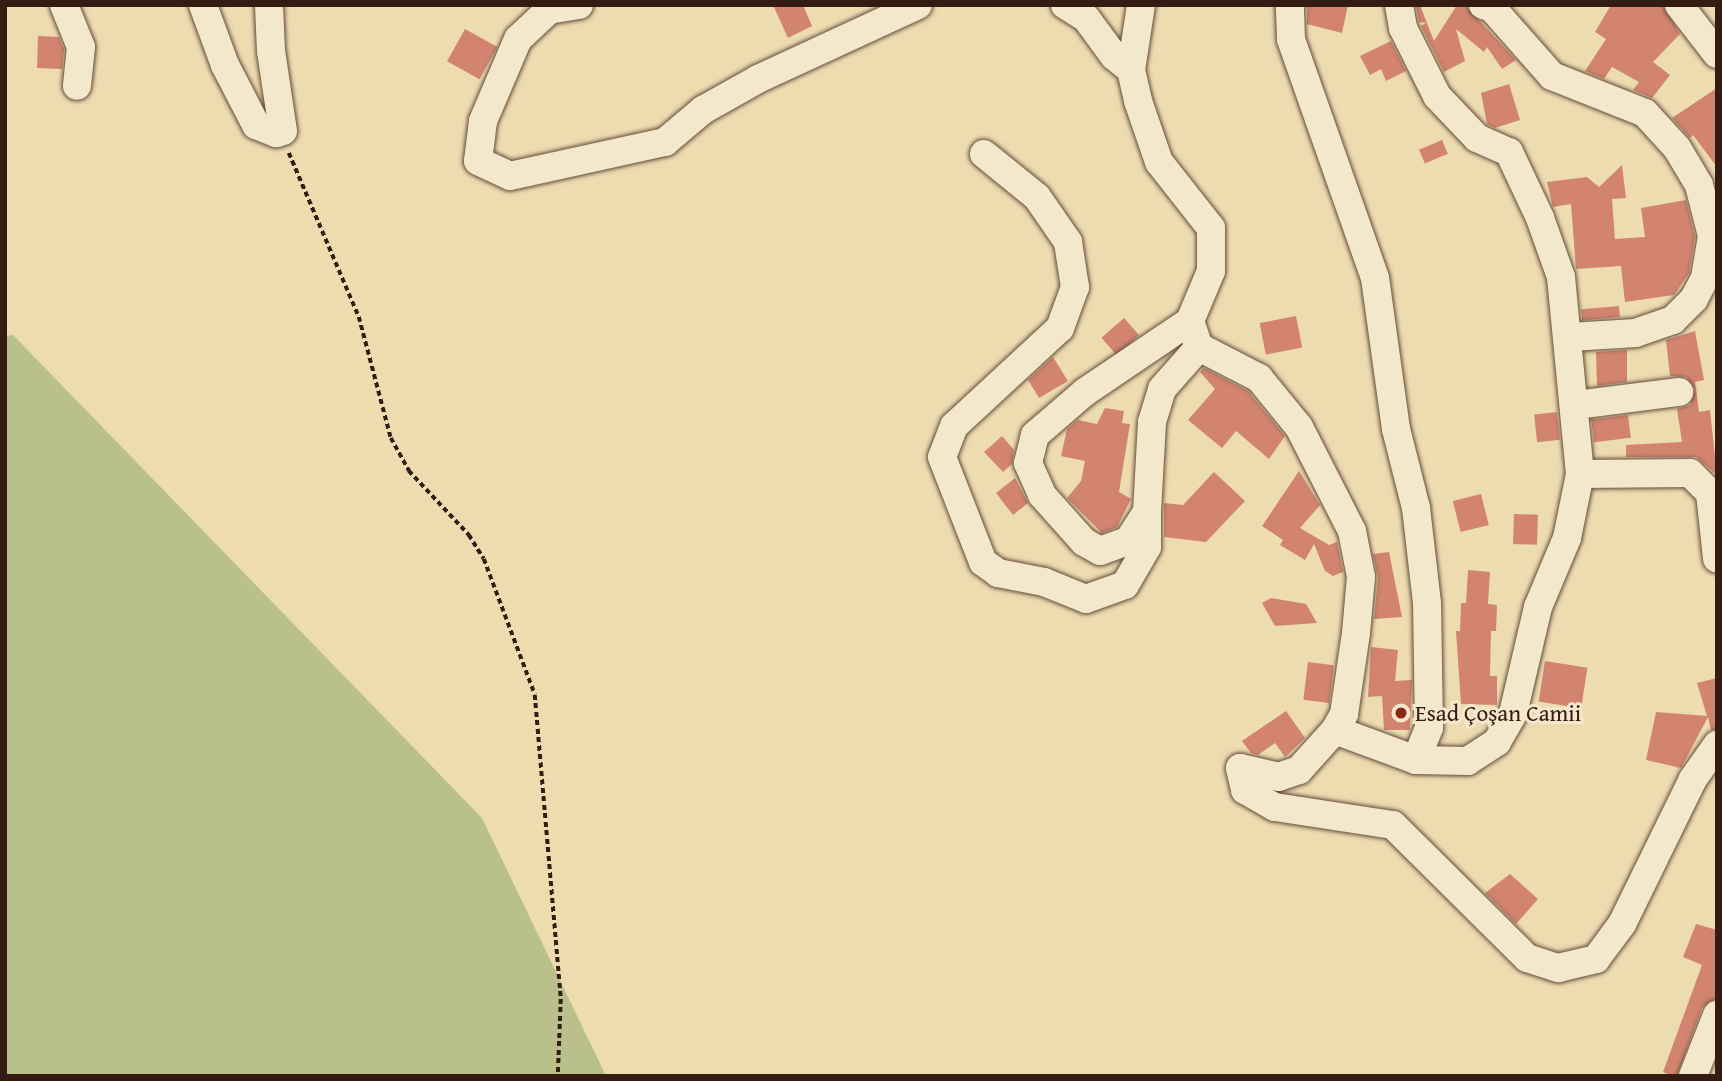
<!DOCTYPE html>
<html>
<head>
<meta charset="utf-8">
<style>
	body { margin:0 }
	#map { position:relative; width:1722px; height:1081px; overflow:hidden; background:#eedcb1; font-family:"Gentium Book Plus",serif }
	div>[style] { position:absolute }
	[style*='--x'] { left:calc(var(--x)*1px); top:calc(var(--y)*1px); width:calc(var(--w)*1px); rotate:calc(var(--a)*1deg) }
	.green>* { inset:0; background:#b9c08b }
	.building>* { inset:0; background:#d28470; transform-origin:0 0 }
	.path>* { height:3.5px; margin-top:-1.75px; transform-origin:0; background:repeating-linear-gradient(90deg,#341c12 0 5px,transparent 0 8.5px) }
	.roads { filter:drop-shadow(0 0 2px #624c3a) drop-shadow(0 0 2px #624c3a) }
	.minor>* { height:28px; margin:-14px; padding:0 14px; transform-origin:14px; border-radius:14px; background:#f4e8cc }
	.dots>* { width:19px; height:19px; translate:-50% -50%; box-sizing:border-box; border:4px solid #f4e8cc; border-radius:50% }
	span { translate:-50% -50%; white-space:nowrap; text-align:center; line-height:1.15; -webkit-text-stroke:6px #f4e8cc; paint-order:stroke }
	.poi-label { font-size:23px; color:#341c12 }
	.left { translate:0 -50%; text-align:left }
	.frame { position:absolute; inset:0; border:7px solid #341c12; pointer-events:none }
</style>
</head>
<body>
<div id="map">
	<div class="green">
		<div style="clip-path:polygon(13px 335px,482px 818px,606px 1076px,5px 1076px,5px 336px)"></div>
	</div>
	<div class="building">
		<div style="clip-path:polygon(773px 5px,803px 5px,812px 26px,788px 38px)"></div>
		<div style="clip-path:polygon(1307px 5px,1348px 5px,1342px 33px,1307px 24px)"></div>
		<div style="clip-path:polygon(1416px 5px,1420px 5px,1434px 41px,1457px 5px,1465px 5px,1516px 60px,1502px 69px,1487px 47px,1484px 52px,1456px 29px,1465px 61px,1444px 72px,1421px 26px,1426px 23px,1419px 22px)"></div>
		<div style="clip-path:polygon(1611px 5px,1663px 5px,1680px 34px,1653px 62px,1670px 75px,1652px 98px,1633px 90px,1639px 82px,1612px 67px,1604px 79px,1585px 71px,1606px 39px,1595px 32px)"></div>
		<div style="left:465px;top:29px;width:37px;height:37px;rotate:29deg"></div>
		<div style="clip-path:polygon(38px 36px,59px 37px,64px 49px,62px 69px,37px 68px)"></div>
		<div style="clip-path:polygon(1391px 41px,1406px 71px,1386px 81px,1381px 69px,1370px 75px,1360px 56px)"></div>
		<div style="clip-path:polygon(1509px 84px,1520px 120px,1495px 128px,1487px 124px,1481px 93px)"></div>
		<div style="clip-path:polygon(1717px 88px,1717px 167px,1693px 135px,1690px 138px,1672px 118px)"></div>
		<div style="left:1442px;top:140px;width:15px;height:25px;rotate:67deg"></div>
		<div style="clip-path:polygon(1622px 165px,1626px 198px,1612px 199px,1615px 239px,1645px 237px,1641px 208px,1686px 200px,1695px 237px,1689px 273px,1674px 295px,1625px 302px,1621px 266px,1576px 269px,1571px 204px,1553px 207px,1547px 182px,1587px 177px,1599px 187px)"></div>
		<div style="left:1619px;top:306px;width:11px;height:38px;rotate:85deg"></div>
		<div style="left:1296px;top:316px;width:32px;height:37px;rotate:79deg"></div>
		<div style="left:1124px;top:318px;width:23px;height:30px;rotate:49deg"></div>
		<div style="clip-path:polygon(1695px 331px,1704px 380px,1695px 382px,1699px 412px,1710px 410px,1717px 475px,1696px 457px,1626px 457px,1626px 445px,1682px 442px,1677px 409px,1690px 405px,1695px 389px,1686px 377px,1670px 376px,1666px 340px)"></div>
		<div style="clip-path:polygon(1627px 350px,1627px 382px,1597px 386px,1596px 352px)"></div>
		<div style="clip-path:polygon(1053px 357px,1068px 381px,1039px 398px,1028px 380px)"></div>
		<div style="clip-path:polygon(1204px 368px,1248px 391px,1285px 436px,1269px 459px,1236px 431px,1222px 448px,1188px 420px,1215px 389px,1200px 372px)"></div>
		<div style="clip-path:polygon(1105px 408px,1124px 411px,1122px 423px,1130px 424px,1119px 492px,1131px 499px,1117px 527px,1102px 533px,1067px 498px,1081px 481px,1085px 461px,1061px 456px,1067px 429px,1078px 420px,1097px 424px)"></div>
		<div style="left:1557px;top:412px;width:28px;height:23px;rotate:84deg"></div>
		<div style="left:1628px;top:415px;width:23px;height:37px;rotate:83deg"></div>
		<div style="clip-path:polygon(1002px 436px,1014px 450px,1012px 464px,1003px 472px,984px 452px)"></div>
		<div style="clip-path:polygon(1299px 471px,1320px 505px,1300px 528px,1329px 545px,1337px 542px,1343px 572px,1333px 576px,1325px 571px,1314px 544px,1305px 560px,1280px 545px,1283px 540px,1262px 526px)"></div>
		<div style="clip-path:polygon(1214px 472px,1245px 501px,1206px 542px,1164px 537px,1164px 503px,1183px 505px)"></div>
		<div style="clip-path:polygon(1015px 478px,1028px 503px,1013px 515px,996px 493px)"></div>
		<div style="left:1481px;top:494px;width:32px;height:29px;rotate:76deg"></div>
		<div style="left:1514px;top:514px;width:24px;height:30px;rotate:2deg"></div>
		<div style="clip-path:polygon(1389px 552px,1402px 617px,1374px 619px,1378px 578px,1373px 554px)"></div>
		<div style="clip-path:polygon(1468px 570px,1490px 572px,1488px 604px,1497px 605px,1496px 631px,1491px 631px,1490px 676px,1497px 676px,1497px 705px,1461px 704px,1456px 631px,1460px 631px,1461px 603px,1466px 603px)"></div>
		<div style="clip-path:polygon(1271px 598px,1306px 604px,1317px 623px,1275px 626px,1262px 603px)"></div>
		<div style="clip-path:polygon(1371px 647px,1398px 650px,1395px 681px,1412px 680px,1410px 730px,1384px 730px,1382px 696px,1368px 697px)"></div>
		<div style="left:1545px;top:661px;width:43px;height:41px;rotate:9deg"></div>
		<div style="left:1308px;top:662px;width:26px;height:38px;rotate:7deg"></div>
		<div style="clip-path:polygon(1717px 678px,1717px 729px,1711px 730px,1708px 717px,1681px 768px,1646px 760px,1656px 712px,1707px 716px,1697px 683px)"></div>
		<div style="clip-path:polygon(1286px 711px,1305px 738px,1285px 757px,1275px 743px,1258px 755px,1251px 753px,1242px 741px)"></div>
		<div style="clip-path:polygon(1510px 874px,1538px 899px,1516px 924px,1485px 893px)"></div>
		<div style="clip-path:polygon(1696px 924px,1717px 930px,1717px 999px,1702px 1008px,1677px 1076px,1672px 1076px,1663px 1072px,1702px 965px,1683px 957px)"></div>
	</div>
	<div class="path">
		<div style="--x:289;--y:153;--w:178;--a:66.9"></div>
		<div style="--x:359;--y:317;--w:125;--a:75.2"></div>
		<div style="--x:391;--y:438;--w:38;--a:61"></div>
		<div style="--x:409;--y:471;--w:88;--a:46.8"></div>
		<div style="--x:469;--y:535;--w:28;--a:58"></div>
		<div style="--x:484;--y:559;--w:145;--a:69.4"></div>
		<div style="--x:535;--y:695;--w:305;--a:85.1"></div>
		<div style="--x:561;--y:999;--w:77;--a:92.2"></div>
		<div style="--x:207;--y:1076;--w:17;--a:0"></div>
	</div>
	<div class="roads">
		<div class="minor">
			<div style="--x:64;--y:5;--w:45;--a:68"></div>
			<div style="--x:81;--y:47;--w:39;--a:96"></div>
			<div style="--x:203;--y:5;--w:64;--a:69.9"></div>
			<div style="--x:225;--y:65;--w:68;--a:62.7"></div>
			<div style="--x:256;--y:125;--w:22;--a:22"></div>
			<div style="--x:276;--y:133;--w:7;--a:-16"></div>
			<div style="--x:283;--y:131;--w:81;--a:-98.5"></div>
			<div style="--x:271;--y:51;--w:46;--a:-92.5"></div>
			<div style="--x:579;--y:5;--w:30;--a:171"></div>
			<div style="--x:549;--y:10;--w:42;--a:136.9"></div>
			<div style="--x:518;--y:39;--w:89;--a:113.1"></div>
			<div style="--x:483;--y:121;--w:40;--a:97.1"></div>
			<div style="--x:478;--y:161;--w:35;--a:25"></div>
			<div style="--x:510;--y:176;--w:159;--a:-12.4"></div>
			<div style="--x:665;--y:142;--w:50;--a:-40.1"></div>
			<div style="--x:703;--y:110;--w:63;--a:-29.4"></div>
			<div style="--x:758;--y:79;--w:176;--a:-24.8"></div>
			<div style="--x:1065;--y:5;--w:25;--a:32"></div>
			<div style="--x:1086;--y:18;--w:47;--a:53.6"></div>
			<div style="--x:1114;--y:56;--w:22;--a:39"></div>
			<div style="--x:1141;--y:5;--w:66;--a:98.7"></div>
			<div style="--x:1131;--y:70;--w:32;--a:77"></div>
			<div style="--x:1138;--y:101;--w:65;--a:71"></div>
			<div style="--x:1159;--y:162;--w:84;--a:51.8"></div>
			<div style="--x:1211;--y:228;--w:43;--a:90"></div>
			<div style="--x:1211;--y:271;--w:54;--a:112.8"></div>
			<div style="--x:1190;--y:321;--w:28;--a:71"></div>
			<div style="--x:1199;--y:347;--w:68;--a:27.3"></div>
			<div style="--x:1259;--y:378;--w:63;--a:50.8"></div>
			<div style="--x:1299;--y:427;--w:117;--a:63"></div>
			<div style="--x:1352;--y:531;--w:47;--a:78.9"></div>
			<div style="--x:1361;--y:577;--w:56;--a:95.1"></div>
			<div style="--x:1356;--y:633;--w:82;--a:98.4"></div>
			<div style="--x:1344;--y:714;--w:18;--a:119"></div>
			<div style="--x:1335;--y:730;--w:86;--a:20.3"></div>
			<div style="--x:1416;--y:760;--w:35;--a:-68"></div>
			<div style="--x:1429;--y:728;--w:125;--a:-90.9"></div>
			<div style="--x:1427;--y:603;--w:96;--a:-96.6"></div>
			<div style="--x:1416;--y:508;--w:81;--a:-104.2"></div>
			<div style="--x:1396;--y:429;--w:152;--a:-97.9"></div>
			<div style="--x:1375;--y:278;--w:253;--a:-109.4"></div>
			<div style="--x:1291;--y:39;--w:34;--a:-92"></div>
			<div style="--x:1399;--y:5;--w:23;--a:80"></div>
			<div style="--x:1403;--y:28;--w:76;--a:63.4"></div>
			<div style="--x:1437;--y:96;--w:58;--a:46.4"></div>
			<div style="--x:1477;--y:138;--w:35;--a:24"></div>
			<div style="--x:1509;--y:152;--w:73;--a:64.8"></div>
			<div style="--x:1540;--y:218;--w:63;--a:70.4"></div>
			<div style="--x:1561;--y:277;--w:198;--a:84.5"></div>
			<div style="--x:1580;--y:474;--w:65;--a:101.5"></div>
			<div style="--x:1567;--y:538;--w:75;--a:112.8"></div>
			<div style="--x:1538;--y:607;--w:110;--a:103.2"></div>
			<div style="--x:1513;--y:714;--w:32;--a:120"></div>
			<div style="--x:1497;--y:742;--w:35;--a:147"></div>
			<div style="--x:1468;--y:761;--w:52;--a:-178.9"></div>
			<div style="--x:1483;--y:5;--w:9;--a:18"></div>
			<div style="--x:1492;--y:8;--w:91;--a:48.6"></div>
			<div style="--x:1552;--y:76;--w:100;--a:21.7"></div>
			<div style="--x:1645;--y:113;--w:47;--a:47.6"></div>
			<div style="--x:1677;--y:148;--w:43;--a:59.3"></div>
			<div style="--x:1699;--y:185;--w:53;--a:75.7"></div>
			<div style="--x:1712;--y:236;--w:43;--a:99.5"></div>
			<div style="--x:1705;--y:278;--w:24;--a:118"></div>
			<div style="--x:1694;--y:299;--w:30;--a:135"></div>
			<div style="--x:1673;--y:320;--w:39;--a:161"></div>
			<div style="--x:1636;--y:333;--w:66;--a:176.5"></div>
			<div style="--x:1679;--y:5;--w:62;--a:52.2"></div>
			<div style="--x:984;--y:154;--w:68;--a:39.1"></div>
			<div style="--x:1037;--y:197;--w:55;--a:55.4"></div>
			<div style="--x:1068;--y:242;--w:46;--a:81.2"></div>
			<div style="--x:1075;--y:287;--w:44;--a:110.1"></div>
			<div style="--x:1060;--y:328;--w:144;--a:137.2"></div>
			<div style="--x:954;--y:426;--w:33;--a:111"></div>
			<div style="--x:942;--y:457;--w:113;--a:68.7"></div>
			<div style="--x:983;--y:562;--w:19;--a:36"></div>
			<div style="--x:998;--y:573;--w:47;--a:11.1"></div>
			<div style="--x:1044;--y:582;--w:45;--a:22"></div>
			<div style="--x:1086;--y:599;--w:41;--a:-19.7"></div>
			<div style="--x:1125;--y:585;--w:44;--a:-59.9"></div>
			<div style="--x:1147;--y:547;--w:35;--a:-90"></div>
			<div style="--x:1190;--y:321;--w:127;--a:145.9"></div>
			<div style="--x:1085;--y:392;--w:66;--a:139.3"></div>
			<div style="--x:1035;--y:435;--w:29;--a:104"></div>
			<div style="--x:1028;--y:463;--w:35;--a:66"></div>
			<div style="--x:1042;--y:495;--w:63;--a:48.2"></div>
			<div style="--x:1084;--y:542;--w:18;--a:29"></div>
			<div style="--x:1100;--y:551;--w:30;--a:-20"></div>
			<div style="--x:1128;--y:541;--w:35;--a:-57"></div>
			<div style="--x:1147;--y:512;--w:90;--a:-86.8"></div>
			<div style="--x:1152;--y:422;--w:34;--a:-73"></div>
			<div style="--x:1162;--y:389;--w:56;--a:-48.6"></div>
			<div style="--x:1576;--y:405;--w:104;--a:-7.2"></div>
			<div style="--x:1580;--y:474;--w:110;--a:-0.5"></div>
			<div style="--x:1690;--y:473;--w:28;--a:45"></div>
			<div style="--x:1710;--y:493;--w:66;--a:83.9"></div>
			<div style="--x:1335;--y:730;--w:54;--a:132"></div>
			<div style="--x:1299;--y:770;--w:21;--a:161"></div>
			<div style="--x:1279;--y:777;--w:40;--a:-167"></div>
			<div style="--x:1240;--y:768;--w:23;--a:77"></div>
			<div style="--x:1245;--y:790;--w:34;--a:30"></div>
			<div style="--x:1275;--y:807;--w:119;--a:8.7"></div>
			<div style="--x:1393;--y:825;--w:189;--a:44.8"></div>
			<div style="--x:1527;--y:958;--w:33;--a:18"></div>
			<div style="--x:1558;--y:968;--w:39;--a:-13"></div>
			<div style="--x:1596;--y:959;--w:44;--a:-53.4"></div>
			<div style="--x:1622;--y:924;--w:161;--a:-63.9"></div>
			<div style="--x:1693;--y:779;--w:42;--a:-54.8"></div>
			<div style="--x:1693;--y:1076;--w:66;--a:-68.5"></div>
		</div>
	</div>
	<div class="dots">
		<div style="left:1401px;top:713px;background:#8f2418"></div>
	</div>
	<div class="poi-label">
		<span class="left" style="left:1415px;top:713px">Esad Çoşan Camii</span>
	</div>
	<div class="frame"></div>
</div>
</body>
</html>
